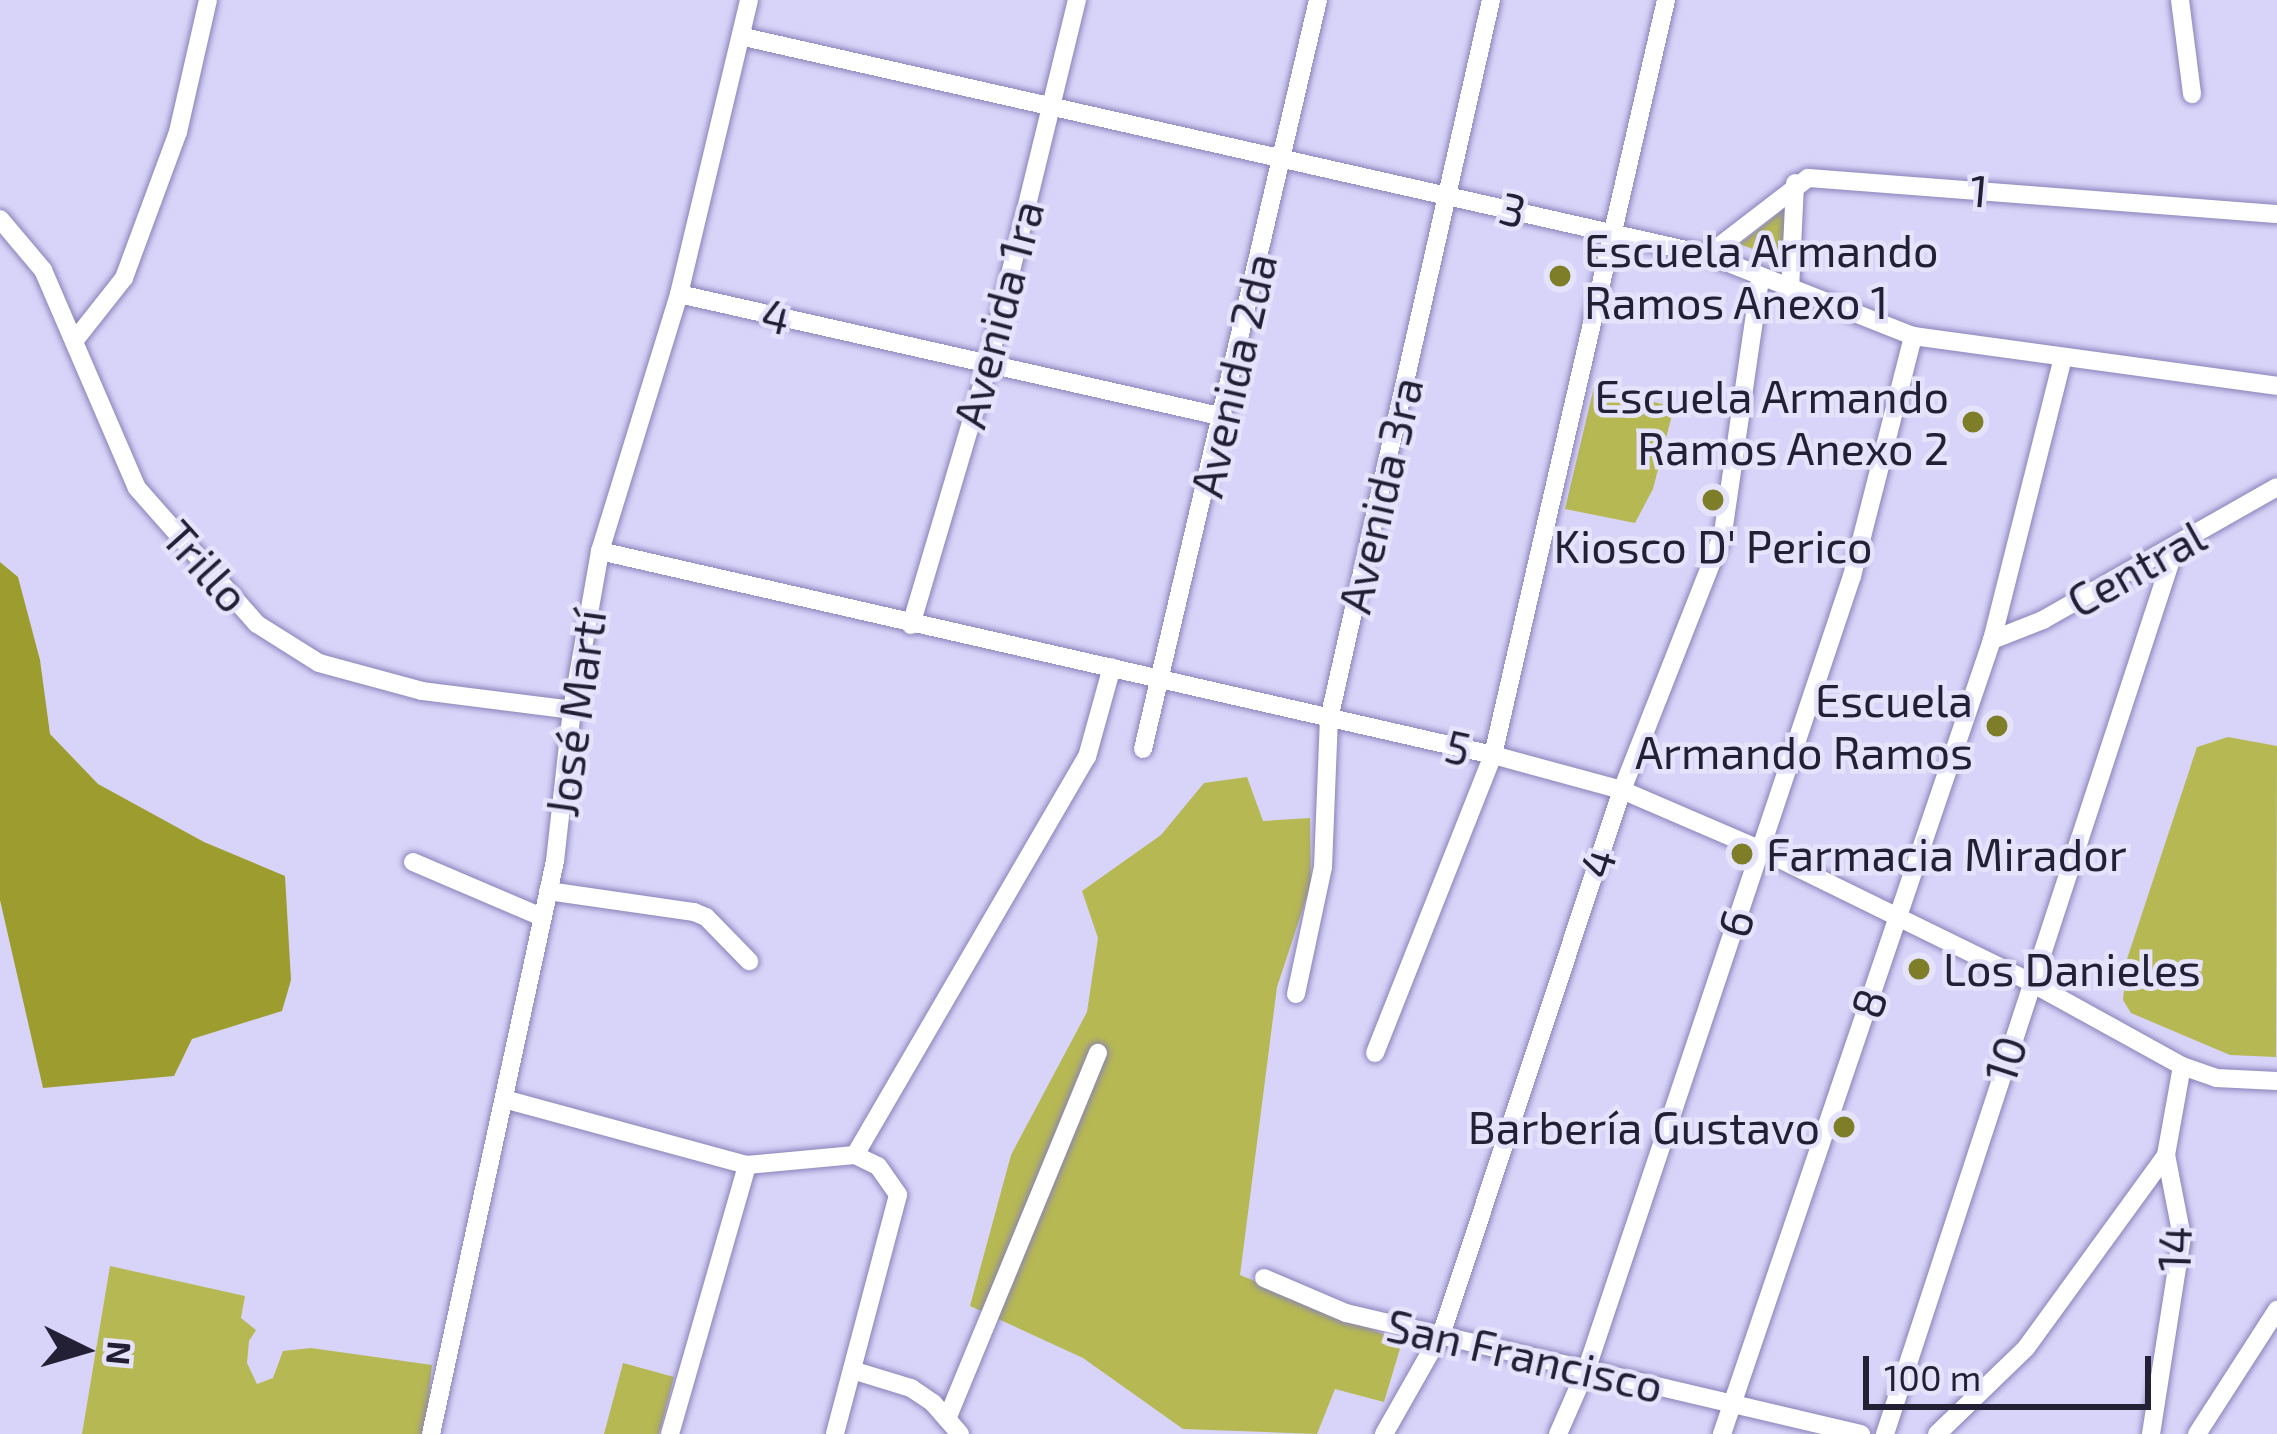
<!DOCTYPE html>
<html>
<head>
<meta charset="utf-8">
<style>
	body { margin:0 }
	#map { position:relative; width:2277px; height:1434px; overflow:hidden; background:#d8d4f9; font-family:"Exo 2",sans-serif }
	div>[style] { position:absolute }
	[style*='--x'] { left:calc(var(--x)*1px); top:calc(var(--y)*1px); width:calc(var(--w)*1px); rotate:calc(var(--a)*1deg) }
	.green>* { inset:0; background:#b6b853 }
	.forest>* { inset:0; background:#9c9d2e }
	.roads { filter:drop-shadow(0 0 3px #8982b9) drop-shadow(0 0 3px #8982b9) }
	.minor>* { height:18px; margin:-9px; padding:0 9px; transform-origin:9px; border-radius:9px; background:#fff }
	.dots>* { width:33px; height:33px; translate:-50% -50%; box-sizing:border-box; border:6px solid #e5e3fc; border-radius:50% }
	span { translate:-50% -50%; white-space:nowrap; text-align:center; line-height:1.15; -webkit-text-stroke:9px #e5e3fc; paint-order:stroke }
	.street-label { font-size:45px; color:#232036 }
	.poi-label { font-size:45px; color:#232036 }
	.left { translate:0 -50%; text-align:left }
	.right { translate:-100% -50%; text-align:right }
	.north { position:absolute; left:24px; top:1290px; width:120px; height:120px; -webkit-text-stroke:9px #e5e3fc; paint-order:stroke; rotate:95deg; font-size:33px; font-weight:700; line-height:48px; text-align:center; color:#232036 }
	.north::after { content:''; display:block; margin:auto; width:42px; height:54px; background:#232036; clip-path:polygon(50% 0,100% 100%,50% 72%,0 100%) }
	.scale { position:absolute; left:1863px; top:1356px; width:288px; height:54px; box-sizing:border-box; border:6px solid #232036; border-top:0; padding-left:15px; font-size:36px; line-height:42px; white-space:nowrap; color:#232036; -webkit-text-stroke:9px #e5e3fc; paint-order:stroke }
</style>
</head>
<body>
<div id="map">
	<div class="green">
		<div style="clip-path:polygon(1787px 207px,1785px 262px,1740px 244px)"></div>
		<div style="clip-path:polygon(1594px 387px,1674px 407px,1653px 489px,1635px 523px,1565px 509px)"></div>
		<div style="clip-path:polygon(2228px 737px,2277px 746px,2276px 1057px,2230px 1055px,2131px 1013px,2123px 1000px,2127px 959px,2197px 747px)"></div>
		<div style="clip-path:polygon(1247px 777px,1263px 821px,1310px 818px,1311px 884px,1277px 987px,1240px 1275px,1402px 1342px,1384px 1402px,1335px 1389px,1317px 1434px,1183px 1429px,1083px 1358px,970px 1306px,1011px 1155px,1087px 1012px,1098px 938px,1082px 891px,1161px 835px,1204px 783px)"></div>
		<div style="clip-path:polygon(110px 1266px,245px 1296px,241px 1318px,256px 1330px,249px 1341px,247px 1363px,257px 1384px,273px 1378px,283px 1351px,311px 1348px,432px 1365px,425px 1434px,82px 1434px)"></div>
		<div style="clip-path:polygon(623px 1363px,674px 1377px,659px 1434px,604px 1434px)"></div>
	</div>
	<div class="forest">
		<div style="clip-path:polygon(0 562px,18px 577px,40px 660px,50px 734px,98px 784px,204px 842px,285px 876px,291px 980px,282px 1011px,192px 1039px,174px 1076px,43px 1088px,0 900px)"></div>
	</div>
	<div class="roads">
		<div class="minor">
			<div style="--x:2180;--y:0;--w:95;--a:82.7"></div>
			<div style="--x:744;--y:37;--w:988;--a:12.74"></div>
			<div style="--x:1708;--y:255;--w:220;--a:21.6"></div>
			<div style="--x:1913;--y:336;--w:367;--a:7.8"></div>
			<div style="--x:0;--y:219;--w:67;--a:49.9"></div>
			<div style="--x:43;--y:270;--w:237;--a:66.7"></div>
			<div style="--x:137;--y:488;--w:181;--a:48.6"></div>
			<div style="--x:257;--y:624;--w:73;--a:32.2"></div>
			<div style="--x:319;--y:663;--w:107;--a:15.2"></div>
			<div style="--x:422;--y:691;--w:151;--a:7.2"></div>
			<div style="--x:1708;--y:255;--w:126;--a:-37.6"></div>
			<div style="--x:1808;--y:178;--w:470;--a:4.4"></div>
			<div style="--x:1790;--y:290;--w:107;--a:-87.3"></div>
			<div style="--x:679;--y:294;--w:559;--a:12.72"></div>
			<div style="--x:75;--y:340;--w:79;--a:-51.7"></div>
			<div style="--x:124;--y:278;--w:156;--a:-69.7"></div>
			<div style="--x:178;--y:132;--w:135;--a:-77.2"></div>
			<div style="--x:600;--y:551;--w:916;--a:12.87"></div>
			<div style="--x:1493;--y:755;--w:134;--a:15.2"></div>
			<div style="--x:1622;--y:790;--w:149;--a:23.3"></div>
			<div style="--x:1759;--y:849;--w:302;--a:26.1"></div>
			<div style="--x:2030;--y:982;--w:174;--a:28.9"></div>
			<div style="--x:2182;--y:1066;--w:36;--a:19"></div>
			<div style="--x:2216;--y:1078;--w:61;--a:2.8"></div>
			<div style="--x:911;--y:625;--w:271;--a:-73.5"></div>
			<div style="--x:988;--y:365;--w:376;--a:-76.3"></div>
			<div style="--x:1992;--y:640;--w:55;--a:-21.4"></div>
			<div style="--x:2043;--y:620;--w:269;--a:-29.6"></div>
			<div style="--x:1143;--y:749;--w:769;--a:-76.85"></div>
			<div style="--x:413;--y:862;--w:140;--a:23.1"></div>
			<div style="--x:548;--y:891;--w:148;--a:8.2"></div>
			<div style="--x:694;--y:912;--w:13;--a:23"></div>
			<div style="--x:706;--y:917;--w:62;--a:45.7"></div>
			<div style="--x:1296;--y:994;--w:130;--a:-78"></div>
			<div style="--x:1323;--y:867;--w:148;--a:-87.7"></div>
			<div style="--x:1329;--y:719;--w:737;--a:-77.3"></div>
			<div style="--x:1375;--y:1053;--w:321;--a:-68.4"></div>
			<div style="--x:1493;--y:755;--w:775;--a:-77.09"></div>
			<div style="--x:504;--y:1099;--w:252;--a:15.2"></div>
			<div style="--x:747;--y:1165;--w:108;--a:-5.3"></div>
			<div style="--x:855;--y:1155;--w:25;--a:26"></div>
			<div style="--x:878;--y:1166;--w:35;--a:55"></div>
			<div style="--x:898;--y:1195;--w:247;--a:104.8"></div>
			<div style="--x:855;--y:1155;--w:461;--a:-59.8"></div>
			<div style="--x:1087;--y:757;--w:93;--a:-74.5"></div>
			<div style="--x:1264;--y:1278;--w:89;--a:23.1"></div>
			<div style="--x:1346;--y:1313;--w:529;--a:13.22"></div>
			<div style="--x:852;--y:1370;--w:62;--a:17"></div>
			<div style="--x:911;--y:1388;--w:27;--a:34"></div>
			<div style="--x:933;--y:1403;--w:41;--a:48.9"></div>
			<div style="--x:947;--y:1419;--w:396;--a:-67.6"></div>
			<div style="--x:431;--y:1434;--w:586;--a:-77.79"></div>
			<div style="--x:555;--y:861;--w:152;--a:-83.6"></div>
			<div style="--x:572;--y:710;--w:161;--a:-80"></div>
			<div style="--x:600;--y:551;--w:269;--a:-72.9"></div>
			<div style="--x:679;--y:294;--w:302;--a:-76.6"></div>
			<div style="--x:670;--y:1434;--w:280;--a:-74"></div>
			<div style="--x:1384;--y:1434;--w:117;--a:-60.4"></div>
			<div style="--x:1442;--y:1332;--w:571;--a:-71.63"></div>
			<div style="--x:1622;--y:790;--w:276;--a:-68.5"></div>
			<div style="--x:1723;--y:533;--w:257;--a:-81.7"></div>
			<div style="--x:1558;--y:1434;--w:72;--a:-66.3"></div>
			<div style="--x:1587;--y:1368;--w:835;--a:-71.5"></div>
			<div style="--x:1852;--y:576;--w:248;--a:-75.7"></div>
			<div style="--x:1722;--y:1434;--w:839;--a:-71.22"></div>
			<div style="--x:1992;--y:640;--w:288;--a:-75.9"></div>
			<div style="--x:1885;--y:1434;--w:932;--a:-71.88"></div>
			<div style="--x:1937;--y:1434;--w:124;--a:-44"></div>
			<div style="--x:2026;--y:1348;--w:238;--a:-54"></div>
			<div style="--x:2151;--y:1434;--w:199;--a:-81.1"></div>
			<div style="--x:2182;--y:1237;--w:84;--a:-101"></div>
			<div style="--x:2166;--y:1155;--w:90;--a:-79.8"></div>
			<div style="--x:2197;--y:1434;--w:148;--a:-57.2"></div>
		</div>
	</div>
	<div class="dots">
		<div style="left:1560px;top:276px;background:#7d7e27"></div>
		<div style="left:1973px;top:422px;background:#7d7e27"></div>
		<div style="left:1713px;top:500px;background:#7d7e27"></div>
		<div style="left:1997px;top:726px;background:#7d7e27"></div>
		<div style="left:1742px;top:854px;background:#7d7e27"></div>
		<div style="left:1919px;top:969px;background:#7d7e27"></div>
		<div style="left:1844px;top:1127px;background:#7d7e27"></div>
	</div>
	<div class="street-label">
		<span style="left:1979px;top:190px;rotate:5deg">1</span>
		<span style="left:1513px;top:209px;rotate:14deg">3</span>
		<span style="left:998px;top:314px;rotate:-75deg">Avenida 1ra</span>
		<span style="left:776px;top:316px;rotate:13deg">4</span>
		<span style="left:1233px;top:375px;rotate:-77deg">Avenida 2da</span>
		<span style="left:1380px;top:495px;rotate:-77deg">Avenida 3ra</span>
		<span style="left:206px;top:566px;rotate:48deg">Trillo</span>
		<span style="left:2136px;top:568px;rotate:-29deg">Central</span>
		<span style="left:575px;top:713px;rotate:-82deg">José Martí</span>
		<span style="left:1458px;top:747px;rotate:12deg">5</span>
		<span style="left:1597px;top:863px;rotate:-72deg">4</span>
		<span style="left:1735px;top:923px;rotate:-72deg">6</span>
		<span style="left:1868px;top:1003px;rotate:-71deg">8</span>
		<span style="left:2005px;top:1059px;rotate:-72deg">10</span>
		<span style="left:2174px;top:1249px;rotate:-88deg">14</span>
		<span style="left:1525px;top:1355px;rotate:13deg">San Francisco</span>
	</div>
	<div class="poi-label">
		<span class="left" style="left:1584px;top:276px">Escuela Armando<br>Ramos Anexo 1</span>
		<span class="right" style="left:1949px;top:422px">Escuela Armando<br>Ramos Anexo 2</span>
		<span style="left:1713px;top:546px">Kiosco D' Perico</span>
		<span class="right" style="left:1973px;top:726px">Escuela<br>Armando Ramos</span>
		<span class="left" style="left:1766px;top:854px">Farmacia Mirador</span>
		<span class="left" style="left:1943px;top:969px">Los Danieles</span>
		<span class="right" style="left:1820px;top:1127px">Barbería Gustavo</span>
	</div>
	<div class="north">N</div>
	<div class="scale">100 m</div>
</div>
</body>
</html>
